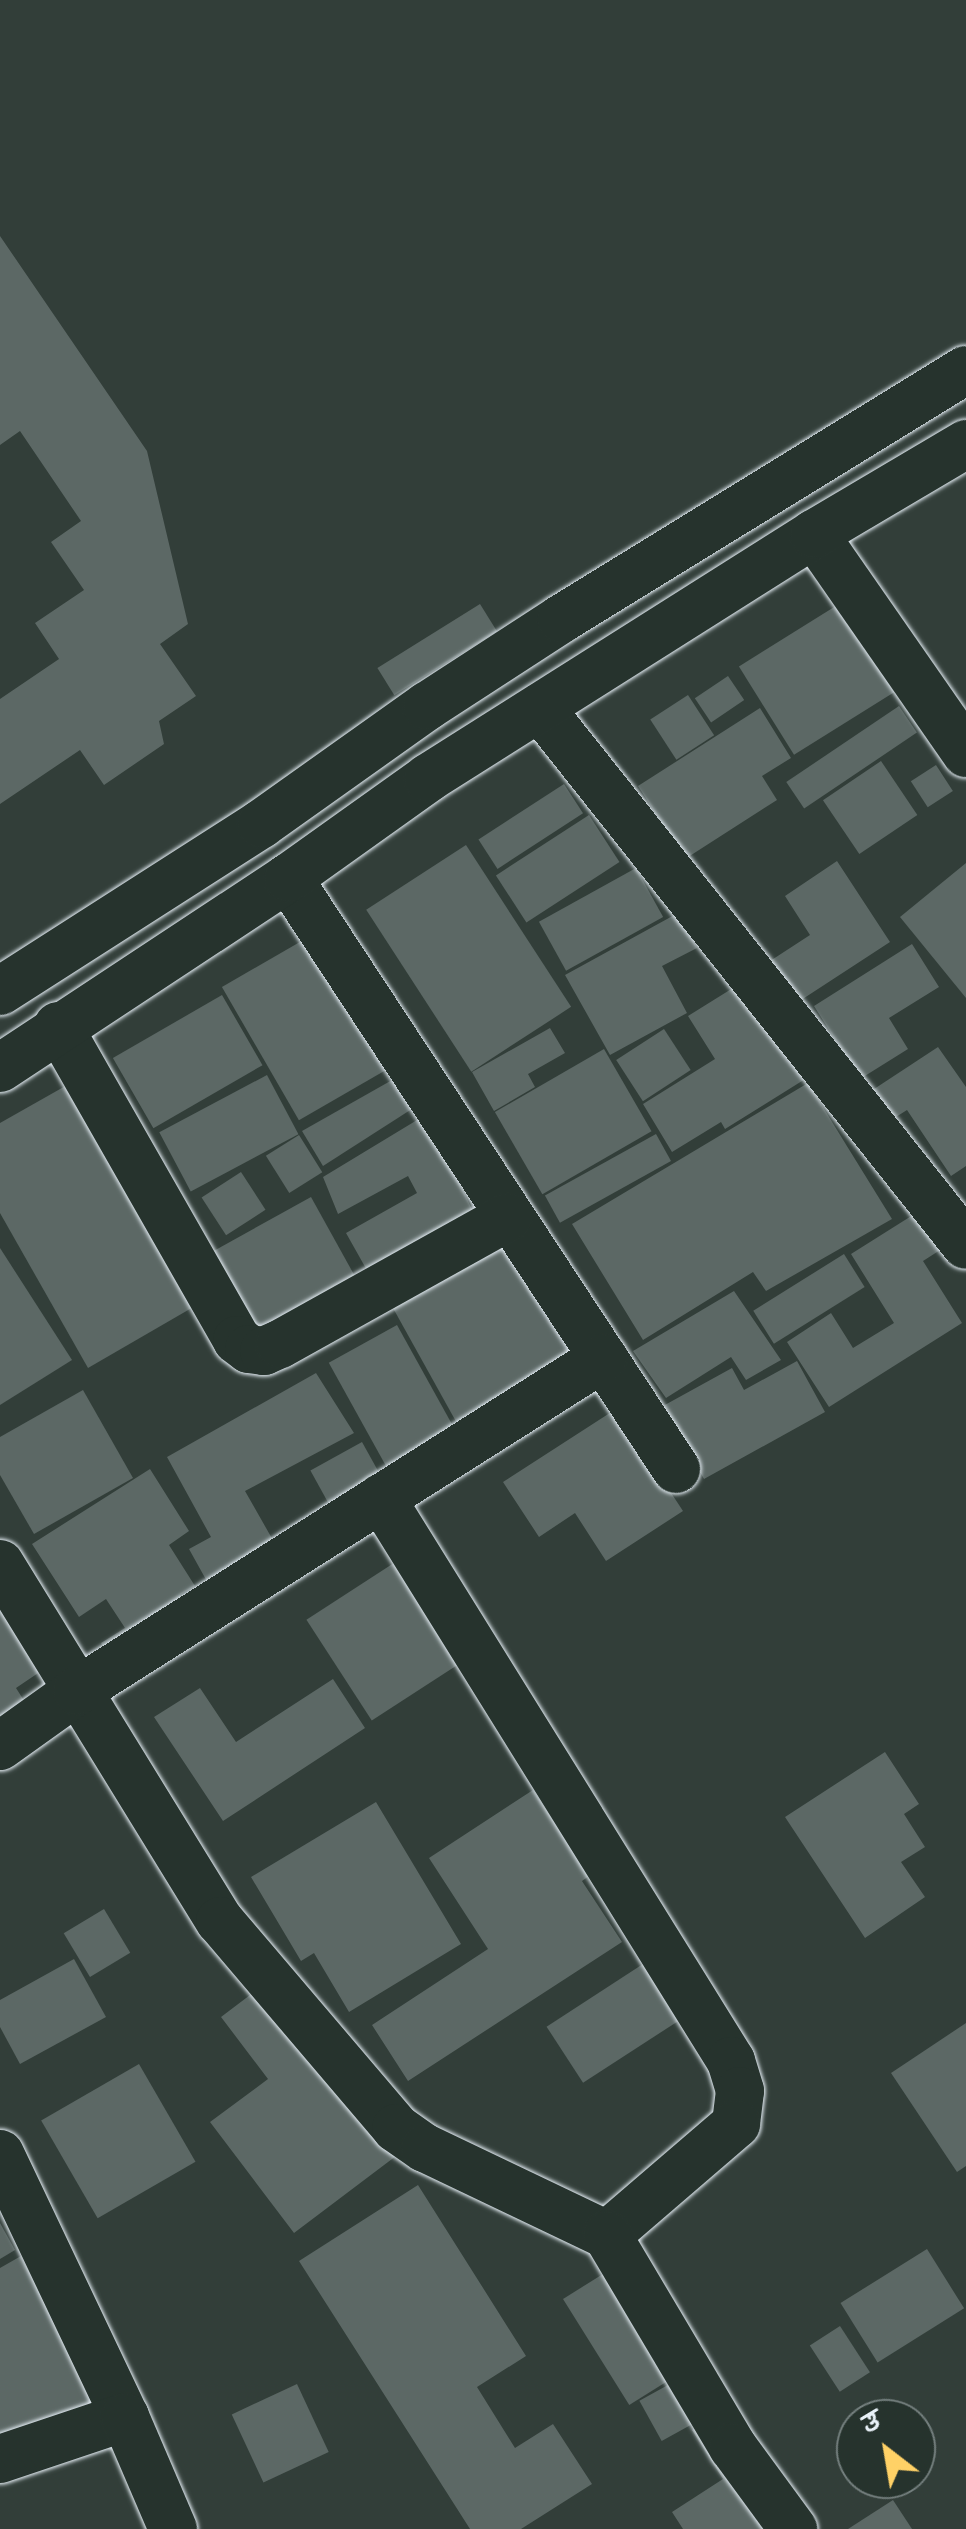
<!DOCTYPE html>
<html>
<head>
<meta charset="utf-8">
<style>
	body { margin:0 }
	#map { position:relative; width:966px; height:2529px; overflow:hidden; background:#323e39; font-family:Kalam,"Playpen Sans Deva",sans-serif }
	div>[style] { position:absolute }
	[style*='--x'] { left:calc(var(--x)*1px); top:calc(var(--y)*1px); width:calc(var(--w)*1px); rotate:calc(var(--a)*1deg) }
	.building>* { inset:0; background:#5c6865; transform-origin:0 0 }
	.roads { filter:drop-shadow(0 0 2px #e8f1f8) drop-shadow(0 0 2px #e8f1f8) }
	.minor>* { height:48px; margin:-24px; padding:0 24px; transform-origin:24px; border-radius:24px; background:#26332d }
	span { translate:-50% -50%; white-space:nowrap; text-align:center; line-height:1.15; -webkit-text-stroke:8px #26332d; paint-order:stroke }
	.north { position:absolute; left:836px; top:2399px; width:100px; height:100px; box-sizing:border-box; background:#26332d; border:2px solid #747f7e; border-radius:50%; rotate:329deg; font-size:28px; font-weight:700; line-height:40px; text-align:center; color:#e8f1f8 }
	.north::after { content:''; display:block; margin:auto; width:35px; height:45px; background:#ffd166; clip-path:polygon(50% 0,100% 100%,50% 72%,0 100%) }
</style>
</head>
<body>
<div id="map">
	<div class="building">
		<div style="clip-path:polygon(0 236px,147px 451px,188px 624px,160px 644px,196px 696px,159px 721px,164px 744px,104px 785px,80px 750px,0 804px,0 699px,59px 659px,35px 623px,84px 590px,51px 542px,81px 521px,20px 431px,0 445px)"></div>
		<div style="left:480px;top:604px;width:32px;height:121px;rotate:58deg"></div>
		<div style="left:839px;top:604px;width:104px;height:118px;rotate:58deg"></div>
		<div style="left:728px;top:676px;width:29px;height:40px;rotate:56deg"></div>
		<div style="left:688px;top:695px;width:48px;height:45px;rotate:57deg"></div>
		<div style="left:899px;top:706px;width:32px;height:136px;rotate:56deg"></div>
		<div style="clip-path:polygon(760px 708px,791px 758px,762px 776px,777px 800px,685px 859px,638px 786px)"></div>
		<div style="left:881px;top:761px;width:65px;height:70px;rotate:56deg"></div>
		<div style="left:936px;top:765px;width:31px;height:30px;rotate:57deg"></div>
		<div style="left:564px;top:784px;width:35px;height:102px;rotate:57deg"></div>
		<div style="left:589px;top:815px;width:56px;height:111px;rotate:57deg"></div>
		<div style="left:466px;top:845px;width:193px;height:119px;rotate:57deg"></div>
		<div style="clip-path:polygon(837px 861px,890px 942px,795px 1004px,767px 963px,810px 935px,785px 896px)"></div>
		<div style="clip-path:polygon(966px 863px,966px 998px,900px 917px)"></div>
		<div style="left:636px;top:868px;width:56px;height:111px;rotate:61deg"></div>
		<div style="clip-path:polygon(678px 913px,697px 948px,662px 966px,687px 1013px,610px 1055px,565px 975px)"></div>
		<div style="left:312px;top:935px;width:154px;height:104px;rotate:60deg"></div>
		<div style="clip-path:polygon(912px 944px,939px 987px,889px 1018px,908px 1049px,860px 1079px,814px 1006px)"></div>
		<div style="clip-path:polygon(741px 983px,810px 1076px,725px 1129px,721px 1122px,672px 1152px,643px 1104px,715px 1059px,688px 1016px)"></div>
		<div style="left:222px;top:995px;width:81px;height:126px;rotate:60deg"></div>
		<div style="clip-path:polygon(550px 1028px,565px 1053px,528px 1074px,535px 1087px,494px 1111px,472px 1072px)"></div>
		<div style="left:664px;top:1029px;width:49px;height:57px;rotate:57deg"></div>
		<div style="clip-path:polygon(938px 1047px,966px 1087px,966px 1166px,951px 1176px,907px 1110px,888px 1122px,868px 1093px)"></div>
		<div style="left:604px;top:1049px;width:95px;height:126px;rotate:60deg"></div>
		<div style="left:267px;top:1075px;width:67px;height:122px;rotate:62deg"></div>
		<div style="clip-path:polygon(401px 1075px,415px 1107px,323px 1166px,302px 1131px)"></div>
		<div style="clip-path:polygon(76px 1080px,202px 1302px,88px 1368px,0 1213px,0 1123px)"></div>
		<div style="clip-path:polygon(808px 1083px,892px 1219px,766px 1291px,753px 1272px,643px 1340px,572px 1224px)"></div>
		<div style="clip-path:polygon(427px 1114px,477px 1220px,373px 1281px,346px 1233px,417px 1193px,408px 1176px,338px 1214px,323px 1177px)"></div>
		<div style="left:656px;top:1134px;width:31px;height:127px;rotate:61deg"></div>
		<div style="left:299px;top:1135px;width:44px;height:39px;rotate:58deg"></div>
		<div style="left:241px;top:1172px;width:45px;height:47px;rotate:57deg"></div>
		<div style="left:311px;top:1197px;width:96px;height:118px;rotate:61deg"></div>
		<div style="clip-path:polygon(924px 1208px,948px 1245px,923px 1261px,962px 1323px,829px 1407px,787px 1342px,831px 1313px,853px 1348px,894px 1323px,851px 1254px)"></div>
		<div style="left:512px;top:1238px;width:140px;height:138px;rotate:61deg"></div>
		<div style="clip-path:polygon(0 1248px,72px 1360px,0 1405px)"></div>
		<div style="left:844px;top:1254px;width:39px;height:107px;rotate:58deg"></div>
		<div style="clip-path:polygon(734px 1291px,781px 1360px,746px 1380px,731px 1357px,666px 1398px,633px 1351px)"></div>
		<div style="left:397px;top:1325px;width:138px;height:78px;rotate:61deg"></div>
		<div style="clip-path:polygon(797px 1361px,825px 1412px,704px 1479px,663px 1406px,732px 1368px,744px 1390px)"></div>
		<div style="clip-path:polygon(316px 1373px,354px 1433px,245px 1491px,282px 1556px,214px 1594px,189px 1549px,211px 1537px,167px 1457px)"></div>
		<div style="clip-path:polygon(83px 1390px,133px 1478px,34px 1534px,0 1475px,0 1437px)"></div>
		<div style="clip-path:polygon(616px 1409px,683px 1511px,606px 1561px,575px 1513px,539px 1537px,503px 1482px)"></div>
		<div style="left:362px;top:1442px;width:47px;height:59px;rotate:61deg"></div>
		<div style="clip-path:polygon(150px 1469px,189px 1531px,169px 1545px,195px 1586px,180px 1595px,184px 1608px,107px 1652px,101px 1643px,125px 1628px,106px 1599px,79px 1617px,32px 1544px)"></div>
		<div style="left:397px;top:1561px;width:120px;height:108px;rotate:57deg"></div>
		<div style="clip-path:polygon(0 1589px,50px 1665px,16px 1688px,30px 1710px,0 1730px)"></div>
		<div style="clip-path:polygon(333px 1679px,365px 1728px,223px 1821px,154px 1717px,200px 1688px,236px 1742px)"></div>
		<div style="clip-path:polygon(885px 1752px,919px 1804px,904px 1814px,925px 1847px,901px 1862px,925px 1897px,865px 1938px,785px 1817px)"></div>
		<div style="clip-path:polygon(533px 1790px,589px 1876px,582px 1881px,622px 1942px,408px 2081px,372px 2025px,488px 1949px,429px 1858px)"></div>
		<div style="clip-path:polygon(376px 1802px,461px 1944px,349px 2012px,314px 1953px,301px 1961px,251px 1877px)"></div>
		<div style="left:104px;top:1909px;width:51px;height:47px;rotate:59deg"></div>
		<div style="clip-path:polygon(74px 1959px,106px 2017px,20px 2064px,0 2027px,0 2000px)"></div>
		<div style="left:643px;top:1964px;width:67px;height:115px;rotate:57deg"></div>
		<div style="clip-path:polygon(266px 1983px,396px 2156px,294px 2233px,210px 2122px,268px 2079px,221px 2017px)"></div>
		<div style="clip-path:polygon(966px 2023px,966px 2166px,957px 2172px,891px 2073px)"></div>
		<div style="left:139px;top:2064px;width:113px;height:113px;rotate:60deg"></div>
		<div style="clip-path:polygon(418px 2185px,526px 2356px,477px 2387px,515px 2448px,553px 2424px,592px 2484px,521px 2529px,470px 2529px,299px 2261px)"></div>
		<div style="clip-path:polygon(0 2223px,15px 2250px,0 2259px)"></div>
		<div style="left:927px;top:2249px;width:70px;height:102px;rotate:58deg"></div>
		<div style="clip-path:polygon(21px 2256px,97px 2408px,0 2441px,0 2268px)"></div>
		<div style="left:619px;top:2264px;width:125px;height:66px;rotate:58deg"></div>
		<div style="left:840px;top:2326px;width:55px;height:36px;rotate:57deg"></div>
		<div style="left:677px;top:2380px;width:46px;height:43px;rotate:61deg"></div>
		<div style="left:297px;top:2384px;width:75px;height:72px;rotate:65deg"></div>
		<div style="clip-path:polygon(702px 2424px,770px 2529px,683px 2529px,672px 2512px,723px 2479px,692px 2430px)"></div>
		<div style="clip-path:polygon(893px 2500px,912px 2529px,848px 2529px)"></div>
	</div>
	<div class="roads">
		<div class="minor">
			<div style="--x:814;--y:534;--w:267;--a:55.2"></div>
			<div style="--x:540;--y:708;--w:685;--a:51.58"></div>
			<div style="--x:288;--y:878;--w:707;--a:56.71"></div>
			<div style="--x:0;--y:991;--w:310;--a:-32.6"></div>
			<div style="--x:261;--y:824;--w:204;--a:-35.4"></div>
			<div style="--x:427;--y:706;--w:160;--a:-33"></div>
			<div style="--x:561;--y:619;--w:475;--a:-31.6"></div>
			<div style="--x:58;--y:1026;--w:361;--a:60.3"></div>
			<div style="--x:237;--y:1340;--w:15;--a:37"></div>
			<div style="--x:249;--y:1349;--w:15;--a:8"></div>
			<div style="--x:264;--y:1351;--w:17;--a:-24"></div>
			<div style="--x:280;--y:1344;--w:261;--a:-29.1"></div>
			<div style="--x:0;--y:1068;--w:345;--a:-33.4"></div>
			<div style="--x:288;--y:878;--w:172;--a:-35.5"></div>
			<div style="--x:428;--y:778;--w:457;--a:-32.3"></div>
			<div style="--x:814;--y:534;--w:177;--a:-30.6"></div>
			<div style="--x:381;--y:1498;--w:663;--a:58.13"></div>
			<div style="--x:731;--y:2061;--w:31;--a:73"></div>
			<div style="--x:740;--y:2091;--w:33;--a:97"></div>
			<div style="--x:736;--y:2124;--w:170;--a:139.3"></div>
			<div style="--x:0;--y:1564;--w:419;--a:58.4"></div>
			<div style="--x:220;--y:1921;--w:272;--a:49.6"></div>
			<div style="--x:396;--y:2128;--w:35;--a:35"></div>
			<div style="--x:425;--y:2148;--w:202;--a:25.5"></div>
			<div style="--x:607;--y:2235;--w:247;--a:59.3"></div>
			<div style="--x:733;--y:2447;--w:102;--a:53.8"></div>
			<div style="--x:0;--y:1746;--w:95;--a:-35.5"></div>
			<div style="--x:77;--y:1691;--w:623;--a:-32.34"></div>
			<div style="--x:0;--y:2154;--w:291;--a:64.6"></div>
			<div style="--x:0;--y:2459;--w:132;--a:-18.6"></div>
			<div style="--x:125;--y:2417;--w:122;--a:66.8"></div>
		</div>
	</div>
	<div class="north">उ</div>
</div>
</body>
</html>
